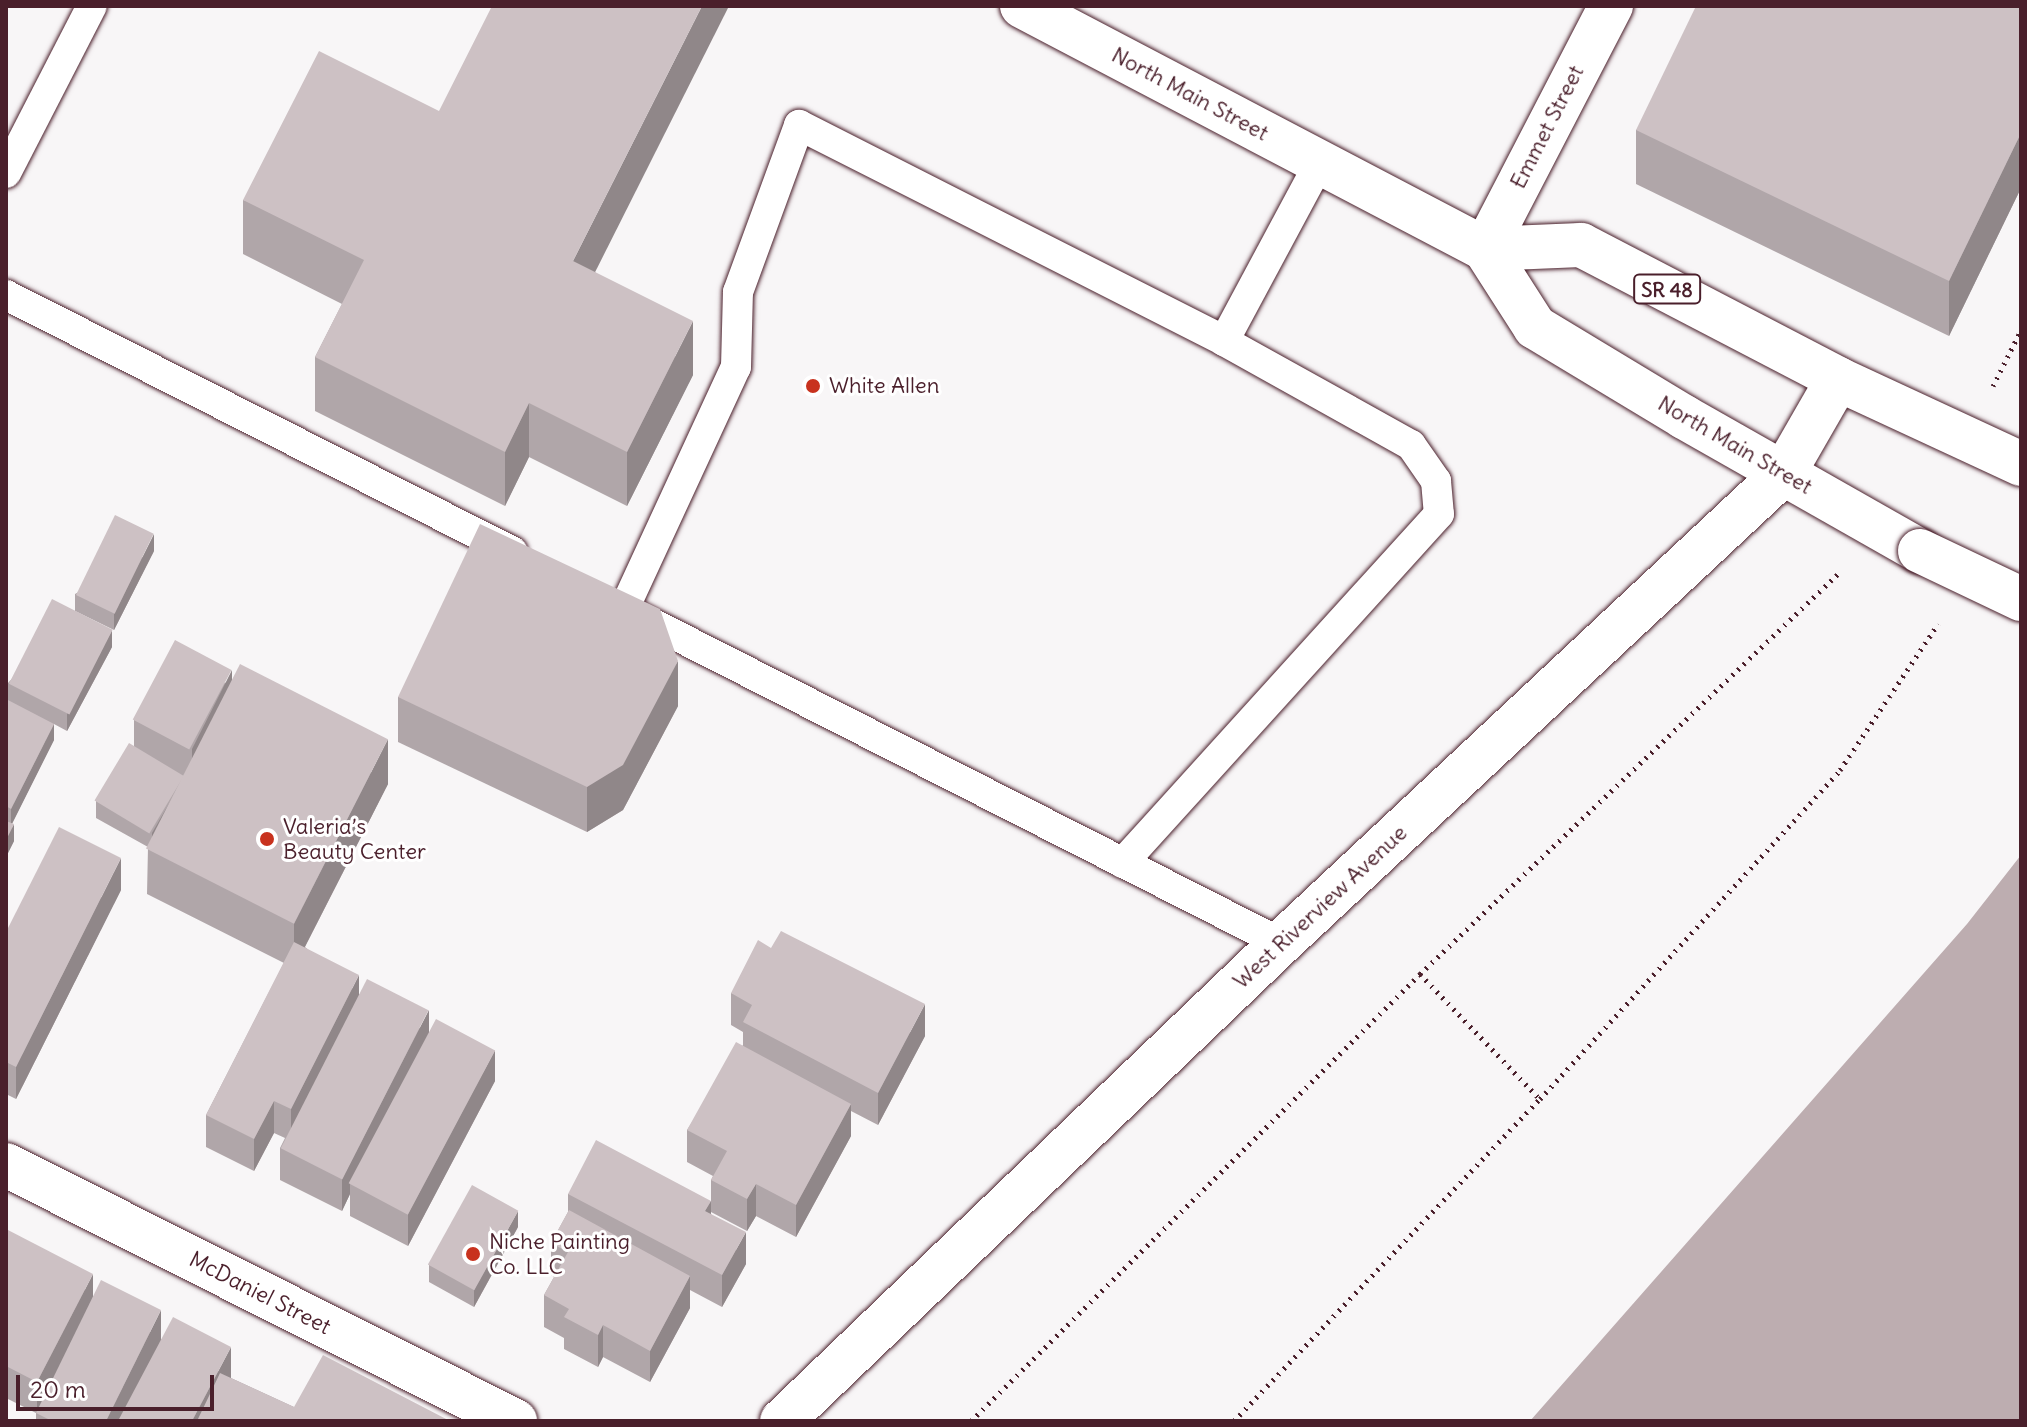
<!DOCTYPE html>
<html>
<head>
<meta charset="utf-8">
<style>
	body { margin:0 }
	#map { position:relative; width:2027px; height:1427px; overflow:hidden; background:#f8f6f7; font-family:Delius,sans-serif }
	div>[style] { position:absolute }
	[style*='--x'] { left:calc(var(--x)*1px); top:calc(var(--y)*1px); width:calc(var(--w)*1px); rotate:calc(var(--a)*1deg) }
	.water>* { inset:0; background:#bdadb0 }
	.path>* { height:5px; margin-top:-2.5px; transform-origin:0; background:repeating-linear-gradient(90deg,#4a1f2b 0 2px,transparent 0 8px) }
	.roads { filter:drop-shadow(0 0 2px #4a1f2b) drop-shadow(0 0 2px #4a1f2b) }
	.lane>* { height:30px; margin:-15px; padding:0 15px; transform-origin:15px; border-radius:15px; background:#fff }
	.street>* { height:44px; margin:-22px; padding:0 22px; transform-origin:22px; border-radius:22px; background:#fff }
	.secondary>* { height:44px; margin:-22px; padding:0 22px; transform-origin:22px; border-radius:22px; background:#fff }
	.primary>* { height:44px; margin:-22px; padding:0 22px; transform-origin:22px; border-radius:22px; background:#fff }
	.bridges { filter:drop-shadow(0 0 2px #4a1f2b) drop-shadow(0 0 2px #4a1f2b) }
	.primary-bridge>* { height:44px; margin:-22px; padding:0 22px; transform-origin:22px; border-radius:22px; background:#fff }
	.wall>* { inset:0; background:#b0a6a9 }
	.shaded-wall>* { inset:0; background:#908789 }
	.building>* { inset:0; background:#cdc1c4; transform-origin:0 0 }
	.dots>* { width:22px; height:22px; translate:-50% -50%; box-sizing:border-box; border:4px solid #fff; border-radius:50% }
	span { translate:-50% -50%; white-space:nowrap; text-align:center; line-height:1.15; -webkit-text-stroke:6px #fff; paint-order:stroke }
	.shield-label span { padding:2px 6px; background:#fff; border:2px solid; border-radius:6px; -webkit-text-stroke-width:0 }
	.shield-label { font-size:20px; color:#4a1f2b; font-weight:700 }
	.street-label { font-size:22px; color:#4a1f2b }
	.poi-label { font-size:22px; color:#4a1f2b }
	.left { translate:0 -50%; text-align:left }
	.frame { position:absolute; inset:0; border:8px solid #4a1f2b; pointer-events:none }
	.scale { position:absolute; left:16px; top:1375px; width:198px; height:36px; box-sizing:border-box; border:4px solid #4a1f2b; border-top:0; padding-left:10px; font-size:24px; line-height:28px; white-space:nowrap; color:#4a1f2b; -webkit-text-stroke:6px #fff; paint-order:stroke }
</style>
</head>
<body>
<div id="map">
	<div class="water">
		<div style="clip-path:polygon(2021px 855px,2021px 1421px,1530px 1421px,1967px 924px)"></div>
	</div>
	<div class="path">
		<div style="--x:1993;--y:386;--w:63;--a:-63.4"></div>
		<div style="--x:1420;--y:974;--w:173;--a:46.2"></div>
		<div style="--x:971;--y:1421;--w:634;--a:-44.87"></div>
		<div style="--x:1420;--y:974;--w:581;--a:-43.75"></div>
		<div style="--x:1234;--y:1421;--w:444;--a:-46.5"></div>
		<div style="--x:1540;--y:1099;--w:445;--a:-47.6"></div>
		<div style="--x:1840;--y:770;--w:176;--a:-56.1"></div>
	</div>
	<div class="roads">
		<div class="lane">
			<div style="--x:6;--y:173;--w:188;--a:-62.8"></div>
			<div style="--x:6;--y:295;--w:568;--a:26.88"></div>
			<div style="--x:1224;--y:341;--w:203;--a:-61.8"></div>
			<div style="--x:624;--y:609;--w:267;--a:-65.2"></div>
			<div style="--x:736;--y:367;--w:75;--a:-88.5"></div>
			<div style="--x:738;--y:292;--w:178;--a:-69.9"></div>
			<div style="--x:799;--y:125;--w:477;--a:26.9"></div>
			<div style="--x:1224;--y:341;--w:214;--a:29.1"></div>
			<div style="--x:1411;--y:445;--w:44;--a:55.2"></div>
			<div style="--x:1436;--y:481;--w:33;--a:85"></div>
			<div style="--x:1439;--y:514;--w:471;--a:132.2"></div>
			<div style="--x:630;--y:612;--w:730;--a:26.95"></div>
		</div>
		<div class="street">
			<div style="--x:1485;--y:249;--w:274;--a:-62.6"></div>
			<div style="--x:6;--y:1165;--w:570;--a:26.7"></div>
		</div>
		<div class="secondary">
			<div style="--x:782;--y:1421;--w:691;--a:-43.77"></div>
			<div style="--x:1281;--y:943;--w:688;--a:-43.06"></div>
			<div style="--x:1784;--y:473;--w:108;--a:-60.1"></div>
		</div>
		<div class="primary">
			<div style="--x:1022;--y:6;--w:523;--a:27.69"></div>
			<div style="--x:1485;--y:249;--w:93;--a:57.3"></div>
			<div style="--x:1535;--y:327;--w:174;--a:31.1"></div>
			<div style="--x:1684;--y:417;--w:271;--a:29.6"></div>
			<div style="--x:1485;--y:249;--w:96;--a:-2.4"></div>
			<div style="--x:1581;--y:245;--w:290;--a:27.5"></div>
			<div style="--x:1838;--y:379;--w:202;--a:24.9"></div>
		</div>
	</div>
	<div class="bridges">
		<div class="primary-bridge">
			<div style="--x:1920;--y:551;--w:112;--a:25.4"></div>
		</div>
	</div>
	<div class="wall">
		<div style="clip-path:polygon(2021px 6px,2021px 188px,1949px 336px,1636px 184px,1636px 130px)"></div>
		<div style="clip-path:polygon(243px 200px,595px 272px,693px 375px,627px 506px,529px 457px,505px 506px,315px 411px,315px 357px,342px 304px,243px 254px)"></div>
		<div style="clip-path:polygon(154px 551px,114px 630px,75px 611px,112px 647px,67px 731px,54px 724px,54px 740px,12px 823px,14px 841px,6px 857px,6px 699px,8px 700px,8px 683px,75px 611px,75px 594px)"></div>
		<div style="clip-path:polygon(232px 680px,388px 784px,305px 947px,359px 994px,429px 1033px,495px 1081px,408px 1246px,350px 1216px,350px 1194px,342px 1211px,280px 1180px,280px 1148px,285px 1138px,274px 1133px,254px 1171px,206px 1147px,206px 1115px,284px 963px,147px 894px,148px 847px,96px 818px,96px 801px,134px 746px,134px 720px)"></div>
		<div style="clip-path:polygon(398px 697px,678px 706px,623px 810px,587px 832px,398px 742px)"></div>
		<div style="clip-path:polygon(121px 890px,16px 1099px,6px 1094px,6px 932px)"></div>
		<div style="clip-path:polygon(731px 993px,925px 1036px,878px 1125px,851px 1111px,851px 1136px,796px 1237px,756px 1216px,747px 1231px,711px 1212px,711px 1214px,746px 1264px,722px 1307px,690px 1290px,690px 1308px,650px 1382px,603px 1357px,598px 1367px,564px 1349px,564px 1338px,544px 1327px,544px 1295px,554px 1277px,551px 1275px,551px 1243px,568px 1212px,568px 1194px,711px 1201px,711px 1180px,713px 1176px,687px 1162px,687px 1130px,743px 1045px,743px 1032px,731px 1025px)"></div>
		<div style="clip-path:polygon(518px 1227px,474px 1307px,429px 1282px,429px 1265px)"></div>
		<div style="clip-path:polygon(6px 1229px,93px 1296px,161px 1339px,231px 1378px,294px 1407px,450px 1421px,36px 1421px,36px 1413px,6px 1398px)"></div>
	</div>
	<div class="shaded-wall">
		<div style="clip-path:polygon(702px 6px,729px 6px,573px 316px,573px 261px)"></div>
		<div style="clip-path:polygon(2021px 133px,2021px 188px,1949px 336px,1949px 281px)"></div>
		<div style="clip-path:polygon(693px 321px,693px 375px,627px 506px,627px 452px)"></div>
		<div style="clip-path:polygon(529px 403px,529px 457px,505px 506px,505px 452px)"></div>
		<div style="clip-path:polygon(154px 534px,154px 551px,114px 630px,114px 614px)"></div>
		<div style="clip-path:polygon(112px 630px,112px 647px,67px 731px,67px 714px)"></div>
		<div style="clip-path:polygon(678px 661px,678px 706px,623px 810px,587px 832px,587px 787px)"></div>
		<div style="clip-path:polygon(232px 670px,232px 702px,192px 781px,192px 749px)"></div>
		<div style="clip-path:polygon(54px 724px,54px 740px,11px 826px,11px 809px)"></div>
		<div style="clip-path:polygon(388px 739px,388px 784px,294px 968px,294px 924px)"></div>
		<div style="clip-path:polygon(185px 776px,152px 850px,152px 833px)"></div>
		<div style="clip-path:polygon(14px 824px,14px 841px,6px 857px,6px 840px)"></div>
		<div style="clip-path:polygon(121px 858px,121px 890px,16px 1099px,16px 1067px)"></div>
		<div style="clip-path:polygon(359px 975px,359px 1007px,291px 1141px,291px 1109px)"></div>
		<div style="clip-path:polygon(925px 1004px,925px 1036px,878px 1125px,878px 1093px)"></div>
		<div style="clip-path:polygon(429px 1010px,429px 1042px,350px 1184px,350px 1194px,342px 1211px,342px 1179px)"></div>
		<div style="clip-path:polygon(495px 1050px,495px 1081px,408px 1246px,408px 1214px)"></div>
		<div style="clip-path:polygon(274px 1101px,274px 1133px,254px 1171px,254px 1139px)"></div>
		<div style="clip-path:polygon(851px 1104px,851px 1136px,796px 1237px,796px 1205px)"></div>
		<div style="clip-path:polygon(756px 1184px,756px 1216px,747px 1231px,747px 1199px)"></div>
		<div style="clip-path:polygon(711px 1201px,711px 1233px,705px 1211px)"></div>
		<div style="clip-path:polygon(518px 1211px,518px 1227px,474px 1307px,474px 1290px)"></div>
		<div style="clip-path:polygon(746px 1232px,746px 1264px,722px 1307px,722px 1275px)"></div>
		<div style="clip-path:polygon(93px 1274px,93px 1306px,37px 1414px,37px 1382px)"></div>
		<div style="clip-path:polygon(690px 1276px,690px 1308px,650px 1382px,650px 1351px)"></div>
		<div style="clip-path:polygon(161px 1310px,161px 1342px,121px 1421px,106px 1421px)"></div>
		<div style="clip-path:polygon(603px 1325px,603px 1357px,598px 1367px,598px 1335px)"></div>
		<div style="clip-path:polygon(231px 1347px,231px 1379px,209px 1421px,192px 1421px)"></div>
	</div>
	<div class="building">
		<div style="clip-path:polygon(492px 6px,702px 6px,573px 261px,693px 321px,627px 452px,529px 403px,505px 452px,315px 357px,364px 260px,243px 200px,319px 51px,439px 111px)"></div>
		<div style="clip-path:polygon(1696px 6px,2021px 6px,2021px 133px,1949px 281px,1636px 130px)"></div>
		<div style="left:115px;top:515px;width:43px;height:89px;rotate:26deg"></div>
		<div style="clip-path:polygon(480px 524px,660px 609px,678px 661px,623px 765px,587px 787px,398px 697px)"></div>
		<div style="left:52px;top:599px;width:68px;height:95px;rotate:27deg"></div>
		<div style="left:175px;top:640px;width:64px;height:90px;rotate:28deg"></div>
		<div style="left:240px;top:664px;width:166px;height:207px;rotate:27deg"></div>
		<div style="clip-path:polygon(6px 699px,54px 724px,11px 809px,6px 806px)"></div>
		<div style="left:129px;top:743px;width:64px;height:67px;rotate:31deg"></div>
		<div style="clip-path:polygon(6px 821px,14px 824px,6px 840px)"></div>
		<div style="clip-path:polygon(59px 827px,121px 858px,16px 1067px,6px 1062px,6px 932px)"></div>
		<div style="clip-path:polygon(781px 931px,925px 1004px,878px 1093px,743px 1022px,752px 1005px,731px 993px,758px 940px,771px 948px)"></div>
		<div style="clip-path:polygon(294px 942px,359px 975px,291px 1109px,274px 1101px,254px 1139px,206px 1115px)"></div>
		<div style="left:367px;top:979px;width:69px;height:190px;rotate:27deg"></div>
		<div style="left:436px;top:1019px;width:67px;height:186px;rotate:28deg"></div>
		<div style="clip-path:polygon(736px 1042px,851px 1104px,796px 1205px,756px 1184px,747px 1199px,711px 1180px,727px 1151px,687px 1130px)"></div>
		<div style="clip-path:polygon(596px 1140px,711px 1201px,705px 1211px,746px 1232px,722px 1275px,568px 1194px)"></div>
		<div style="left:472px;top:1185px;width:53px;height:91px;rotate:29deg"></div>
		<div style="clip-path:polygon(569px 1210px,690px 1276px,650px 1351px,603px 1325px,598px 1335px,564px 1317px,569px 1309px,544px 1295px,568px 1252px,551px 1243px)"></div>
		<div style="clip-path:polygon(6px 1229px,93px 1274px,37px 1382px,6px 1366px)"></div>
		<div style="clip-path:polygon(101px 1280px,161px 1310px,106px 1421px,52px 1421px,36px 1413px)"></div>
		<div style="clip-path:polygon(173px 1317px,231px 1347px,192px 1421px,118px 1421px)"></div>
		<div style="clip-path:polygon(323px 1355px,450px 1421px,197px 1421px,220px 1373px,294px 1407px)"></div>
	</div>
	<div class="dots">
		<div style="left:813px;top:386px;background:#c8321e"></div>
		<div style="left:267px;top:839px;background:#c8321e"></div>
		<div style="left:473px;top:1254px;background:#c8321e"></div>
	</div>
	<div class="shield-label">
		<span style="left:1667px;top:289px">SR 48</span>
	</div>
	<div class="street-label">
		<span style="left:1190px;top:94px;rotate:28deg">North Main Street</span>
		<span style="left:1547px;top:127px;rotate:-63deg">Emmet Street</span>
		<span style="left:1735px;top:445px;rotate:30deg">North Main Street</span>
		<span style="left:1320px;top:907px;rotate:-43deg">West Riverview Avenue</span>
		<span style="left:260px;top:1293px;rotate:27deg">McDaniel Street</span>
	</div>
	<div class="poi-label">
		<span class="left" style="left:829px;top:386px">White Allen</span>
		<span class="left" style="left:283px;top:839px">Valeria’s<br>Beauty Center</span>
		<span class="left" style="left:489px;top:1254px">Niche Painting<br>Co. LLC</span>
	</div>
	<div class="frame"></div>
	<div class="scale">20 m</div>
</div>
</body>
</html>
